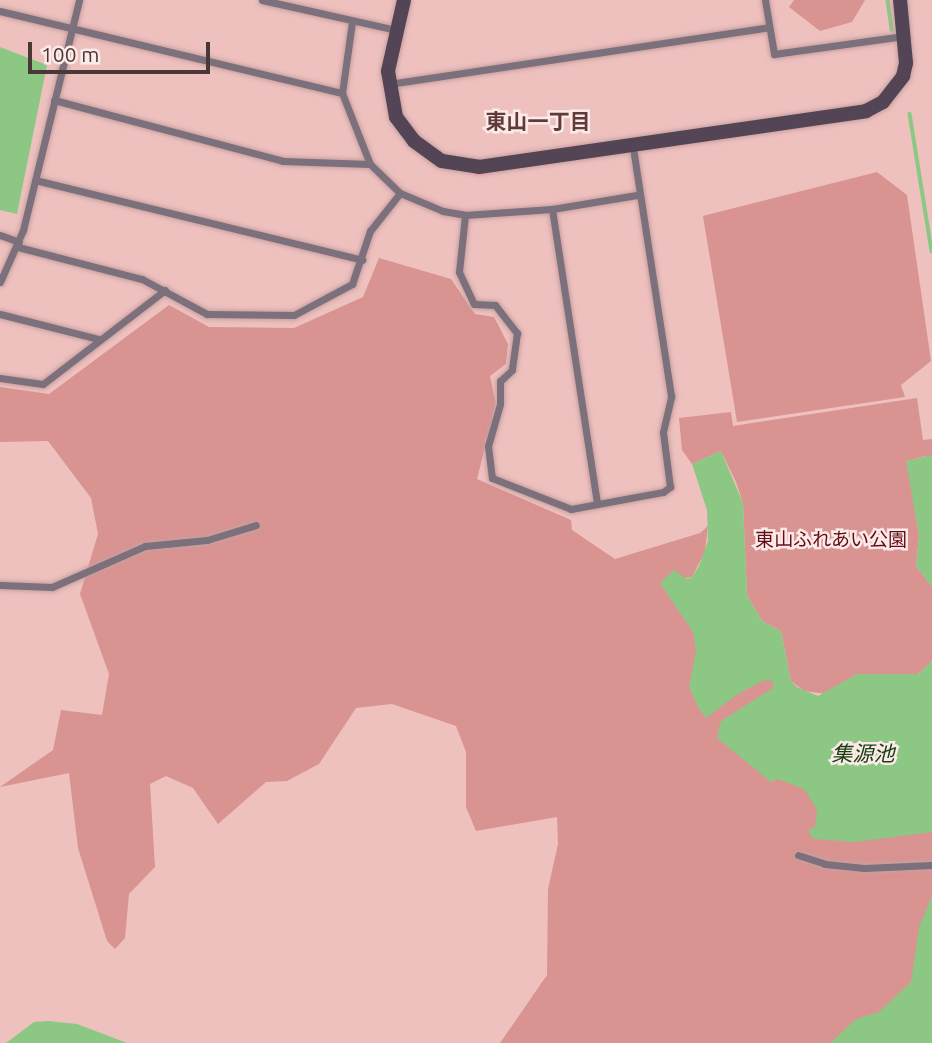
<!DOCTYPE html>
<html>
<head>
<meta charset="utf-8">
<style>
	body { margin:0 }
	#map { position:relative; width:932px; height:1043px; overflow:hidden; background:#eec1bf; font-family:Ubuntu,"Noto Sans JP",sans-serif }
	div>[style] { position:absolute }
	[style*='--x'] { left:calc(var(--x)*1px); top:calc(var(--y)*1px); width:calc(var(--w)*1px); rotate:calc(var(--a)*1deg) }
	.green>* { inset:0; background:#d99391 }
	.water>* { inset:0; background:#8cc884 }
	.stream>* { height:3.5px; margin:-1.75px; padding:0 1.75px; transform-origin:1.75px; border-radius:1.75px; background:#8cc884 }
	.roads { filter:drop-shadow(0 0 2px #c7a09e) drop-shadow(0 0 2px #c7a09e) }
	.street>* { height:7px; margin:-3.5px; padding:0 3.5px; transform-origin:3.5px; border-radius:3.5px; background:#7b707c }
	.secondary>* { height:14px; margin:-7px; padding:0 7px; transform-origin:7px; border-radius:7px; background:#534456 }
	span { translate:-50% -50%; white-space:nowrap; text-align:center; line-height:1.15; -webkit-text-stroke:5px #fceae8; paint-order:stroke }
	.park-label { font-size:19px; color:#610e17 }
	.neighbourhood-label { font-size:21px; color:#5f3a39; font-weight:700 }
	.water-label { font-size:21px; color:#184013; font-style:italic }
	.scale { position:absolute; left:28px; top:42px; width:182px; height:32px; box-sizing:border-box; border:4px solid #4a3837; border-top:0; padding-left:9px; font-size:21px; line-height:24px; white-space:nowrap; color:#4a3837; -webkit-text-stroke:5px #fceae8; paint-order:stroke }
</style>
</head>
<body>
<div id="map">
	<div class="green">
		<div style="clip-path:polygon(794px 0,865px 0,852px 22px,820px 31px,789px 7px)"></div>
		<div style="clip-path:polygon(877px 172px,907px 195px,931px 361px,901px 385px,905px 397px,737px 422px,703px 216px)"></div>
		<div style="clip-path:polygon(379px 258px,451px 279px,475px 314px,494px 317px,508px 344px,506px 364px,490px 376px,496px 404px,477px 479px,571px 520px,572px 530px,615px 559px,700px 533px,708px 526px,705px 552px,692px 577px,661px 583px,807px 706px,932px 706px,932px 1043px,500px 1043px,547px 975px,548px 889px,558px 844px,557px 817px,476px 831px,466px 807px,466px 752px,456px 726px,392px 704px,356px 708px,319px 764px,287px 781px,266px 782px,218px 824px,193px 788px,166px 776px,150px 784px,155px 867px,129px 894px,125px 938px,115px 949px,107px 941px,78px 848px,69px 773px,0 787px,53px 750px,61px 710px,102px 715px,109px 674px,80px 594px,98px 534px,91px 498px,48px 441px,0 442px,0 387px,49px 394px,169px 305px,209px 327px,294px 328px,363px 297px)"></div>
		<div style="clip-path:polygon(917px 398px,923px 440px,932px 439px,932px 473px,926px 456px,907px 461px,919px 536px,916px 566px,932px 587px,932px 661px,918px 674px,857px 674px,827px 694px,804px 691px,791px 681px,781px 631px,762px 621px,747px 595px,743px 503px,736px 482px,721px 451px,692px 464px,682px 450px,679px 418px,731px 412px,733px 426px)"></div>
	</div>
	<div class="water">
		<div style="clip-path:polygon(0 47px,47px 65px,17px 214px,0 210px)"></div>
		<div style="clip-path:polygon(721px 451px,743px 503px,747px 595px,762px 621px,781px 631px,791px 681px,797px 687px,818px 696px,857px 674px,918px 674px,932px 661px,932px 832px,855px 842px,813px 839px,808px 830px,815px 827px,817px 809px,804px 789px,778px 779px,771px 782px,717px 738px,721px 721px,773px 688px,773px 681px,764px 680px,738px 694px,706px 718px,698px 707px,689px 687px,696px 651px,693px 632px,660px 583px,674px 570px,687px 579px,692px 577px,699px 566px,708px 541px,707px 510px,692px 464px)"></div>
		<div style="clip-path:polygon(932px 455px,932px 587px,916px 566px,919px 536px,906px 461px)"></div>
		<div style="clip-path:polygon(932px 896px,932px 1043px,830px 1043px,856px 1019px,879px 1012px,911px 982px,919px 927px)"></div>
		<div style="clip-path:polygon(48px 1021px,77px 1024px,127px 1043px,6px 1043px,34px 1022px)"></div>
	</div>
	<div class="stream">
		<div style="--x:888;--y:0;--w:30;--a:82"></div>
		<div style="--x:910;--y:114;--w:139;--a:80.9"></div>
	</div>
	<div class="roads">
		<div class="street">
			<div style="--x:262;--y:0;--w:137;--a:12.6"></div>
			<div style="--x:765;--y:0;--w:55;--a:80.5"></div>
			<div style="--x:774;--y:54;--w:131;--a:-7.9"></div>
			<div style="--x:0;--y:11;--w:352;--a:13.5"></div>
			<div style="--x:352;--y:22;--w:72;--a:98"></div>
			<div style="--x:342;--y:93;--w:76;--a:68.5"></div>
			<div style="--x:370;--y:164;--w:42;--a:44"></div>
			<div style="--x:400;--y:193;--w:47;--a:22.7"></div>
			<div style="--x:443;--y:211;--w:22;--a:10"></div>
			<div style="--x:465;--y:215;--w:87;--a:-3.9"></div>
			<div style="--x:552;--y:209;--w:86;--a:-9.4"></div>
			<div style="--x:389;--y:84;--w:384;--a:-8.5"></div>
			<div style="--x:54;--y:100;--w:237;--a:14.9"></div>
			<div style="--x:283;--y:161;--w:87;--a:2"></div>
			<div style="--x:35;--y:180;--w:337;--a:13.7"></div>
			<div style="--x:552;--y:209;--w:298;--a:81.3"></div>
			<div style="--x:465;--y:215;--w:57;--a:96"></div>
			<div style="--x:459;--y:272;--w:35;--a:65"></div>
			<div style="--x:474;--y:304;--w:21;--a:3"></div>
			<div style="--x:495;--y:305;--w:36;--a:52"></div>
			<div style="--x:517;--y:333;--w:37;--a:98"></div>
			<div style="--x:512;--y:370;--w:16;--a:137"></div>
			<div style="--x:500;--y:381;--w:23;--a:90"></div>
			<div style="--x:500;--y:404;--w:44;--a:105.9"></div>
			<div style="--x:488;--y:446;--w:32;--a:83"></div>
			<div style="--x:492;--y:478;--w:85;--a:21.4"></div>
			<div style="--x:571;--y:509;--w:94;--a:-10.5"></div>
			<div style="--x:663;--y:492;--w:9;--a:-36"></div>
			<div style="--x:670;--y:487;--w:55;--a:-97.3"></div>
			<div style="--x:663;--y:432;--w:37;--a:-77"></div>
			<div style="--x:671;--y:396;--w:252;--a:-98.7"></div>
			<div style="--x:0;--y:235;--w:20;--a:20"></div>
			<div style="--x:18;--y:247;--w:128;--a:14.5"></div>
			<div style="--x:142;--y:279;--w:74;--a:28.3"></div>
			<div style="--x:207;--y:314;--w:87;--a:0.7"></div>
			<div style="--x:294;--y:315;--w:66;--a:-28.1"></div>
			<div style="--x:352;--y:284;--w:56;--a:-71.2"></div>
			<div style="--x:370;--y:231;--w:48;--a:-51.7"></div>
			<div style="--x:0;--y:282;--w:57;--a:-66.1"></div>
			<div style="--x:23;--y:230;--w:237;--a:-76.3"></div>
			<div style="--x:0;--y:314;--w:101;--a:14.3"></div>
			<div style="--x:0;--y:378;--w:43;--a:7.9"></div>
			<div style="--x:43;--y:384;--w:154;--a:-37.6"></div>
			<div style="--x:0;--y:585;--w:52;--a:2.2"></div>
			<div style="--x:52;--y:587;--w:102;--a:-23.8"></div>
			<div style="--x:145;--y:546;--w:62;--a:-5.5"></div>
			<div style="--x:207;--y:540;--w:51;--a:-17"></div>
			<div style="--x:798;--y:855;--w:28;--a:18"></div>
			<div style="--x:825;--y:864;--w:39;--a:6"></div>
			<div style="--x:864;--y:868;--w:68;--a:-2.5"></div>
		</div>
		<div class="secondary">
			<div style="--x:404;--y:0;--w:73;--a:102.7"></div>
			<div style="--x:388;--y:71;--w:47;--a:80.1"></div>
			<div style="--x:396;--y:117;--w:30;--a:53"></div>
			<div style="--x:414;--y:141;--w:34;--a:36"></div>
			<div style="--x:442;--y:161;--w:37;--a:9"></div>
			<div style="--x:479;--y:167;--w:391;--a:-8.2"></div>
			<div style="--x:866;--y:111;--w:19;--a:-28"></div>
			<div style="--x:883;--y:102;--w:33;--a:-52"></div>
			<div style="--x:903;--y:76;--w:13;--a:-77"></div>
			<div style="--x:906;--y:63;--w:63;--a:-95.4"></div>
		</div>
	</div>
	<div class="park-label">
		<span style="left:831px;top:540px">東山ふれあい公園</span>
	</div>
	<div class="neighbourhood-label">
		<span style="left:538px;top:121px">東山一丁目</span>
	</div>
	<div class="water-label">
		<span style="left:863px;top:753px">集源池</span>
	</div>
	<div class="scale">100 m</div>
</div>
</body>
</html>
